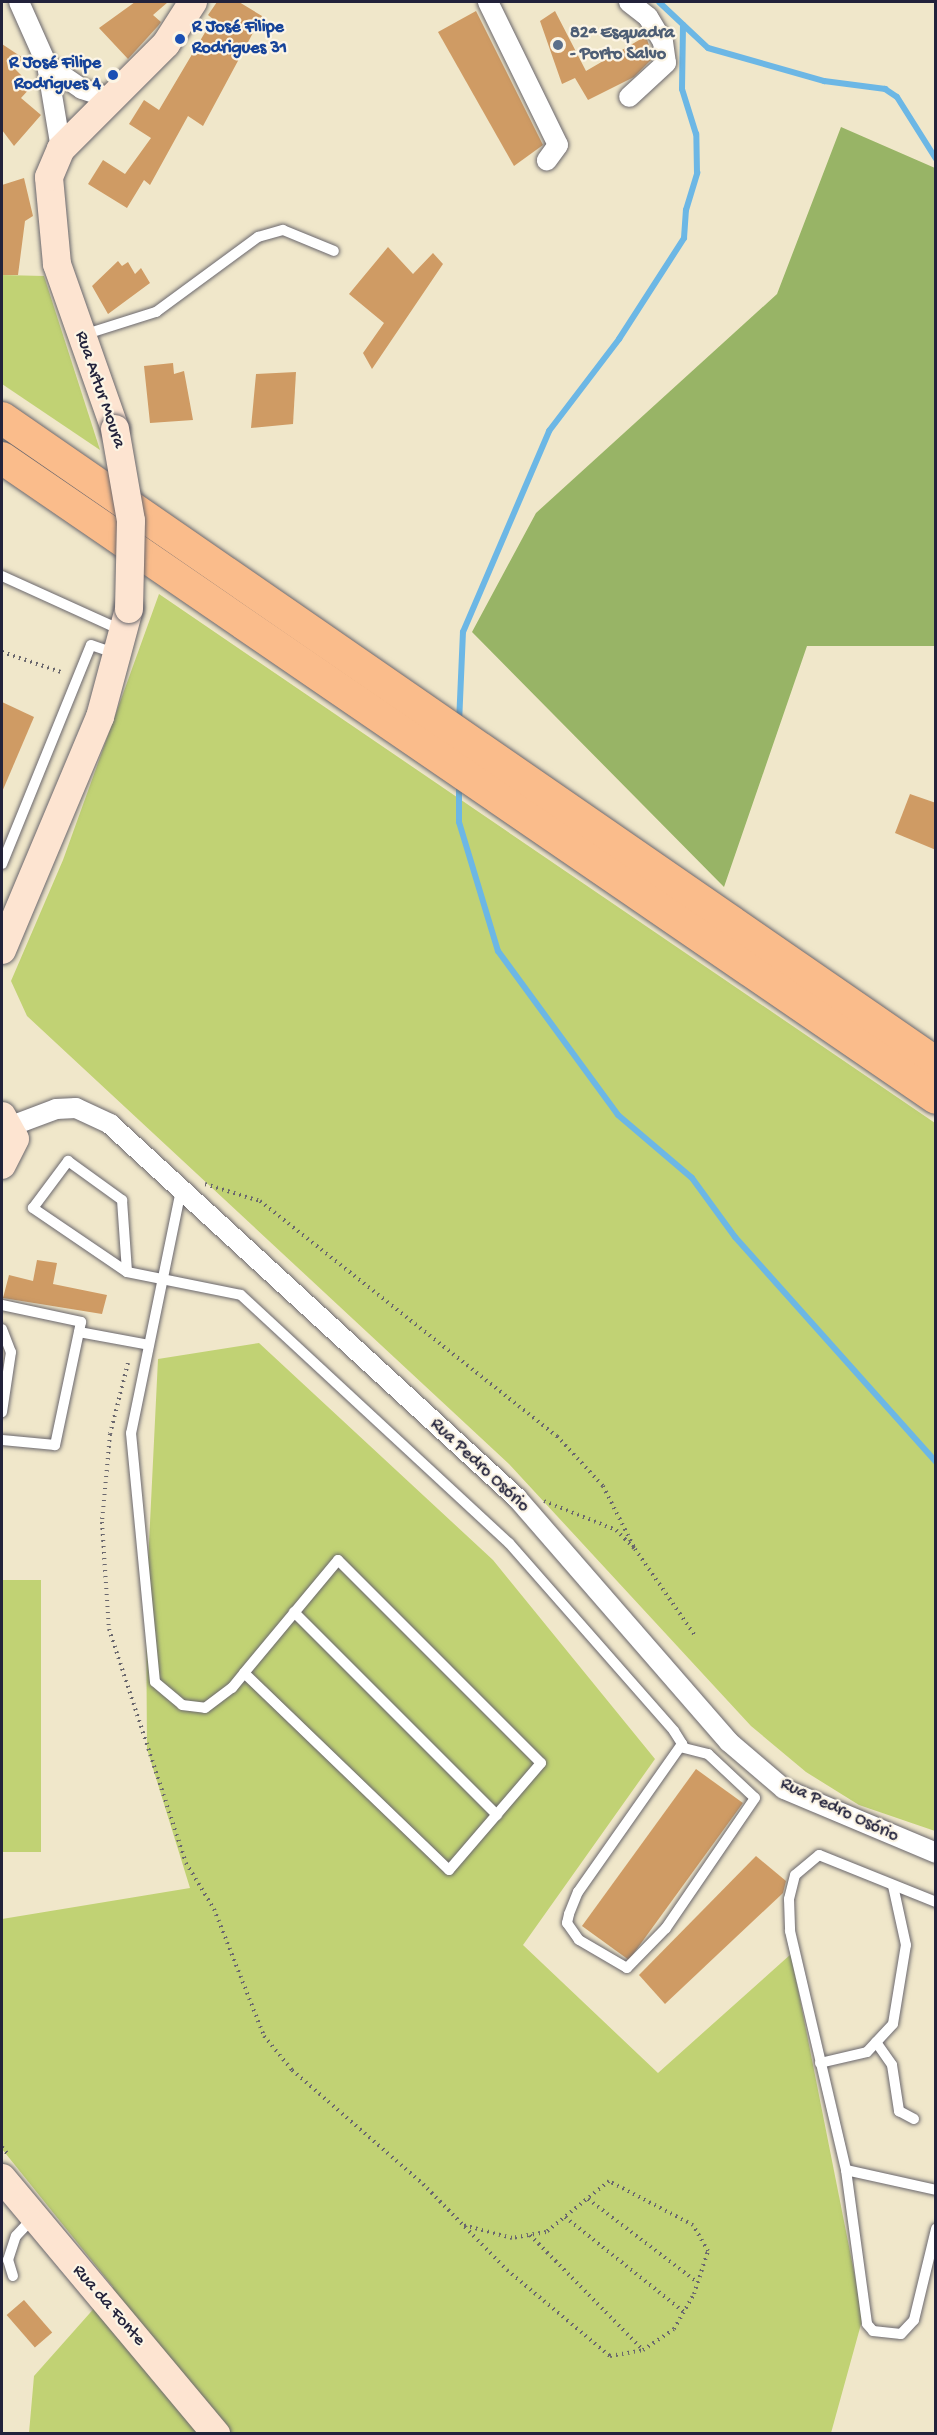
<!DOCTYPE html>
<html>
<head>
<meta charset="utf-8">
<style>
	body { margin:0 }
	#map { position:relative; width:937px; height:2435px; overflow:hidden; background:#f0e7ca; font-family:"Gochi Hand",sans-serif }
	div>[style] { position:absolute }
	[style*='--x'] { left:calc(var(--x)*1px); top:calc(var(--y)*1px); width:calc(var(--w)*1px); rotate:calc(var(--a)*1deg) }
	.green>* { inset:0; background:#c1d274; transform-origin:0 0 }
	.forest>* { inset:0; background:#98b466 }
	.stream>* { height:6px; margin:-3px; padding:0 3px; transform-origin:3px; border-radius:3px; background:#6cb7e5 }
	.building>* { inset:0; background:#cf9b64; transform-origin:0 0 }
	.path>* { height:4px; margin-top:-2px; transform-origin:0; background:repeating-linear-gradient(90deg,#6a676d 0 1.5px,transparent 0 6px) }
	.roads { filter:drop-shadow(0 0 2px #6a676d) drop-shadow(0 0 2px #6a676d) }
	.service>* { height:10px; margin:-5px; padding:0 5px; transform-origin:5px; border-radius:5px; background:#fff }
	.minor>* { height:20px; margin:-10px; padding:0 10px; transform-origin:10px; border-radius:10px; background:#fff }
	.secondary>* { height:28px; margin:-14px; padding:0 14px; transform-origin:14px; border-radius:14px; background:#fde4d1 }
	.primary>* { height:32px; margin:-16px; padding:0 16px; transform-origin:16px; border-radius:16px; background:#fabc8b }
	.bridges { filter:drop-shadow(0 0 2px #6a676d) drop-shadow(0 0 2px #6a676d) }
	.secondary-bridge>* { height:28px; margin:-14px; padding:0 14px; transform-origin:14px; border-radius:14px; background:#fde4d1 }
	.dots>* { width:16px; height:16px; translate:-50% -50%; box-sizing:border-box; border:3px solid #fcf5e5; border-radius:50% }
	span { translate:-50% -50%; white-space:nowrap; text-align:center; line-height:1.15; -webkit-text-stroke:4.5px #fcf5e5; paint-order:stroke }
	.transit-label { font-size:18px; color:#164399; font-weight:700 }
	.left { translate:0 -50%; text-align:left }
	.right { translate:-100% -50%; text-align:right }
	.service-label { font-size:18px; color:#4e5e75; font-weight:700 }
	.street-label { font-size:18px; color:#22223b }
	.frame { position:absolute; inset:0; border:3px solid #22223b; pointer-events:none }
</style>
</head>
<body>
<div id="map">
	<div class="green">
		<div style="clip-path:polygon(2px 275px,44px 276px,100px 450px,2px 384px)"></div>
		<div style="clip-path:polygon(159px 594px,935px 1123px,935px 1831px,859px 1805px,806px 1772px,751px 1726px,509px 1464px,27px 1016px,11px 981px,63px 860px)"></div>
		<div style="clip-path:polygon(259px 1343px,493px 1560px,655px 1759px,523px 1945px,658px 2073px,791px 1954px,863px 2317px,831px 2433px,29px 2433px,34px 2376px,113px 2287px,2px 2149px,2px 1919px,190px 1888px,147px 1749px,146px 1605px,158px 1359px)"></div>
		<div style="left:2px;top:1580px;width:39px;height:272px"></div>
	</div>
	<div class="forest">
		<div style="clip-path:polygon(841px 127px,935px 168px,935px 646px,807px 646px,724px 887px,472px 632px,536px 513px,777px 294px)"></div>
	</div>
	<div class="stream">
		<div style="--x:659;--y:2;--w:67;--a:43.2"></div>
		<div style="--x:708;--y:48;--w:121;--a:15.9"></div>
		<div style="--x:824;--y:81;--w:62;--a:7.5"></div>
		<div style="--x:885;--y:89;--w:14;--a:34"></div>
		<div style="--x:897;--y:97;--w:73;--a:57.8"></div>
		<div style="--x:459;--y:723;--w:91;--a:-87.5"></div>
		<div style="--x:463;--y:632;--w:219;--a:-66.8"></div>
		<div style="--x:549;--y:431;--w:116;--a:-52.7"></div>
		<div style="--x:619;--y:339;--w:120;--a:-57.2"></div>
		<div style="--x:684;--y:238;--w:28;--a:-86"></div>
		<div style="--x:686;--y:210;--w:39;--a:-73"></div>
		<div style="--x:697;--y:173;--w:39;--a:-91"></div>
		<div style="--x:696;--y:134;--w:47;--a:-107.3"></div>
		<div style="--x:682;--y:89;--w:64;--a:-89.1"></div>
		<div style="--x:459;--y:784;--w:38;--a:90"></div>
		<div style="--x:459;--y:822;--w:135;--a:73.2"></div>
		<div style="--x:498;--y:951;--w:203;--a:53.8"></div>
		<div style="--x:618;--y:1115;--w:97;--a:40.4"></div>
		<div style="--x:692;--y:1178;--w:73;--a:53.9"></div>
		<div style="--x:735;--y:1237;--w:302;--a:48.2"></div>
	</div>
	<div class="building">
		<div style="clip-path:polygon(135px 2px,168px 2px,153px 15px,161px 22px,158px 26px,128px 59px,99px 28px)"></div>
		<div style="clip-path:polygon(217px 2px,239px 2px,262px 16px,203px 126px,188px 116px,150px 185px,144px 180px,127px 208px,88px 184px,103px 160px,125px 174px,151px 138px,129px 124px,144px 100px,159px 110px,213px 19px,208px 15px)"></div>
		<div style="clip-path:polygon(476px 11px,543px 145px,514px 166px,438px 32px)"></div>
		<div style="clip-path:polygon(555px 11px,586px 71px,646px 36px,653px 58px,634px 77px,588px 100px,575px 78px,562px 84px,540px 21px)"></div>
		<div style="clip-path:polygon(2px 44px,23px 58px,15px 69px,32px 86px,21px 98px,41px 115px,14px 146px,2px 130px)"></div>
		<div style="clip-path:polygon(24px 178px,33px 216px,25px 221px,18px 275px,2px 275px,2px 185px)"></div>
		<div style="clip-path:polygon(388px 247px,413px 274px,433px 253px,443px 264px,372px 369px,363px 353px,384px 323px,349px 294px)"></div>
		<div style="clip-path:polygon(118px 261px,122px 266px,128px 262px,135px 274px,141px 268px,150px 283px,108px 314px,92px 286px)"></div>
		<div style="clip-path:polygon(173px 363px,174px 374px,184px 371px,193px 420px,150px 423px,144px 366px)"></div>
		<div style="clip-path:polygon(296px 372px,293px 424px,251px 428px,256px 374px)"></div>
		<div style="clip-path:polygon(2px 702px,34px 717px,2px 792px)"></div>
		<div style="clip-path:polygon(910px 794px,936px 803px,936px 850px,895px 833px)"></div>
		<div style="clip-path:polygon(37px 1260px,57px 1263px,53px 1284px,107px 1295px,102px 1314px,3px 1298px,9px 1275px,33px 1281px)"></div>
		<div style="left:696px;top:1769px;width:58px;height:194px;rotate:36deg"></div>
		<div style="clip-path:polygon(756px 1856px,786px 1881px,783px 1893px,665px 2004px,639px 1975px)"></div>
		<div style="left:24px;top:2300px;width:43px;height:23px;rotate:49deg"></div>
	</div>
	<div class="path">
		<div style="--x:2;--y:652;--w:65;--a:18.7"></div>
		<div style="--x:205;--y:1184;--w:58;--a:17.2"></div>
		<div style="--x:260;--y:1201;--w:379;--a:38.4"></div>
		<div style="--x:557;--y:1436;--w:68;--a:47.4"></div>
		<div style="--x:603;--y:1486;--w:71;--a:63.1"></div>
		<div style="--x:128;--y:1363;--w:73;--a:104.2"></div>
		<div style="--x:110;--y:1434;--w:88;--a:95.2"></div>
		<div style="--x:102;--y:1522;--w:107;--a:86.3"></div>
		<div style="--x:109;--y:1629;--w:246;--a:71.8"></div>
		<div style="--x:186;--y:1863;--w:54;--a:58.7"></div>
		<div style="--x:214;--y:1909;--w:136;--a:68.5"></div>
		<div style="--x:264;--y:2036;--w:44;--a:50.5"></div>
		<div style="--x:292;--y:2070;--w:174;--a:41"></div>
		<div style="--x:423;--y:2184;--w:120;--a:45.7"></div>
		<div style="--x:507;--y:2270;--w:134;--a:39.9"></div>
		<div style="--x:610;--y:2356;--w:34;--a:-10"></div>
		<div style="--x:643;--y:2350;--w:37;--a:-34"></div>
		<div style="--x:674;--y:2329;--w:40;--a:-60.3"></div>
		<div style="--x:694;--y:2294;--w:45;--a:-72"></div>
		<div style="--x:708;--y:2251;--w:30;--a:-120"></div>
		<div style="--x:693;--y:2225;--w:95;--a:-152.4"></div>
		<div style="--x:609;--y:2181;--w:81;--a:141"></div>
		<div style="--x:546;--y:2232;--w:35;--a:170"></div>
		<div style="--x:512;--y:2238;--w:51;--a:-165.1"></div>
		<div style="--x:544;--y:1501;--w:78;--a:21.9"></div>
		<div style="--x:616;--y:1530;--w:27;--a:45"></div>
		<div style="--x:635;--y:1549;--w:107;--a:55.3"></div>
		<div style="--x:2;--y:2147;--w:11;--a:52"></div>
		<div style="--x:588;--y:2199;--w:137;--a:37.3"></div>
		<div style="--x:565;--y:2217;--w:152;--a:38.6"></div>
		<div style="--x:530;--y:2235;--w:161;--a:45.5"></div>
	</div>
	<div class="roads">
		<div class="service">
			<div style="--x:83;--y:335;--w:77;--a:-17.5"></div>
			<div style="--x:156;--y:312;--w:127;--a:-36.3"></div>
			<div style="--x:258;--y:237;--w:26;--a:-16"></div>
			<div style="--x:283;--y:230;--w:55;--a:22.4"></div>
			<div style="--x:2;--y:576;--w:131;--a:24.4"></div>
			<div style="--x:2;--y:864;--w:236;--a:-67.9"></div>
			<div style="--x:91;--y:645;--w:28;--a:19"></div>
			<div style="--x:181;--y:1190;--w:248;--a:101.6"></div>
			<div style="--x:131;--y:1433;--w:250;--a:84.5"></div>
			<div style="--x:155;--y:1682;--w:35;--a:40"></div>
			<div style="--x:182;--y:1705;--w:23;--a:7"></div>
			<div style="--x:205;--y:1708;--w:34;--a:-37"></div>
			<div style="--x:232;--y:1688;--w:19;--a:-51"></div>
			<div style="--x:244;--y:1673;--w:147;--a:-50.2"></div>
			<div style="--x:338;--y:1560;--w:287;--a:45"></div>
			<div style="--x:541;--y:1763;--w:141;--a:130.7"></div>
			<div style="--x:449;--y:1870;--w:284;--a:-136.1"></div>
			<div style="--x:127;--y:1272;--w:114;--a:-145.8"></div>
			<div style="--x:33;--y:1208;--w:59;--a:-53.3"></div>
			<div style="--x:68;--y:1161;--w:67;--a:35.8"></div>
			<div style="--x:122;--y:1200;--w:72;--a:86"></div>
			<div style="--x:127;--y:1272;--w:116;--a:11.4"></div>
			<div style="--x:241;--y:1295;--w:365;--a:42.8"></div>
			<div style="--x:509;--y:1543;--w:250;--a:48.7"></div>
			<div style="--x:674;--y:1731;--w:15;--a:58"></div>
			<div style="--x:682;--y:1744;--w:4;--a:63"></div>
			<div style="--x:684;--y:1748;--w:25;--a:14"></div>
			<div style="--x:708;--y:1754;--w:64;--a:43.1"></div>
			<div style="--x:755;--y:1798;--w:158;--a:124.4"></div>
			<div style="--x:666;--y:1928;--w:56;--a:134.3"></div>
			<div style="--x:627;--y:1968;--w:56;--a:-149.7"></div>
			<div style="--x:579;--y:1940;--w:21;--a:-125"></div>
			<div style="--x:567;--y:1923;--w:9;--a:-77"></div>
			<div style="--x:569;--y:1914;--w:24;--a:-68"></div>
			<div style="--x:578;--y:1892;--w:181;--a:-54.9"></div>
			<div style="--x:2;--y:1305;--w:81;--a:12.1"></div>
			<div style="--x:81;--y:1322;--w:126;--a:101.9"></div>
			<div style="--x:55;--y:1445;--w:53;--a:-174.6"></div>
			<div style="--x:2;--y:1329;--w:25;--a:69"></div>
			<div style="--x:11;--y:1352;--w:61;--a:98.5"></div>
			<div style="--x:79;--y:1332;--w:71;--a:10.5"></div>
			<div style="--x:294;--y:1612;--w:287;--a:45"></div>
			<div style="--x:936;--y:1902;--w:126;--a:-158.1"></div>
			<div style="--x:819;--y:1855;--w:31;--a:140"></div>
			<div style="--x:795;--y:1875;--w:25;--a:104"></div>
			<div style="--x:789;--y:1899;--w:32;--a:88"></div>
			<div style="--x:790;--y:1931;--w:245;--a:76.8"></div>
			<div style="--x:846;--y:2170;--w:92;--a:12.5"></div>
			<div style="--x:876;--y:2042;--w:28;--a:55"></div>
			<div style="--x:892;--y:2065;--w:47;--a:81.3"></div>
			<div style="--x:899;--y:2111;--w:17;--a:28"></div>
			<div style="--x:820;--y:2063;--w:48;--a:-13.2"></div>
			<div style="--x:867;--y:2052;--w:38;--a:-47"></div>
			<div style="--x:893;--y:2024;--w:80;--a:-80.7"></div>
			<div style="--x:906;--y:1945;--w:60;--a:-102.4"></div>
			<div style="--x:846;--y:2170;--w:155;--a:82.2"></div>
			<div style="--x:867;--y:2324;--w:9;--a:49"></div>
			<div style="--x:873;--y:2331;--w:28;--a:6"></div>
			<div style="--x:901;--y:2334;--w:19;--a:-47"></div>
			<div style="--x:914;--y:2320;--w:94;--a:-76.4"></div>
			<div style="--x:13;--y:2276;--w:17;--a:-107"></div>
			<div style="--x:8;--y:2260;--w:25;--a:-72"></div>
			<div style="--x:16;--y:2236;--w:25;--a:-47"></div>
		</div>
		<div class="minor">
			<div style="--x:19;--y:2;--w:69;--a:66"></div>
			<div style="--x:47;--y:65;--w:42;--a:34.4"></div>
			<div style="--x:82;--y:89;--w:29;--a:18"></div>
			<div style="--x:488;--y:2;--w:159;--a:63.9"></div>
			<div style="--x:558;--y:145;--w:19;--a:126"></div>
			<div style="--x:629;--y:2;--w:24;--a:38"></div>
			<div style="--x:648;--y:17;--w:29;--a:59"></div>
			<div style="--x:663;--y:42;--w:21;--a:82"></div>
			<div style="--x:666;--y:63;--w:50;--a:137.4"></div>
			<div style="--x:47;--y:65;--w:85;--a:80.5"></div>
			<div style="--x:11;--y:1126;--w:48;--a:-20.7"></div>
			<div style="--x:56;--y:1109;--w:20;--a:-3"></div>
			<div style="--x:76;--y:1108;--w:38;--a:25"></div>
			<div style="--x:110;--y:1124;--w:553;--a:42.58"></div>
			<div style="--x:517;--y:1498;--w:323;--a:49"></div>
			<div style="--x:729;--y:1742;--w:72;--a:40.5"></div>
			<div style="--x:784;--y:1789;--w:165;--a:22.8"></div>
		</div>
		<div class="secondary">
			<div style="--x:115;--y:429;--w:175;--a:-109.4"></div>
			<div style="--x:57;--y:264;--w:87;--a:-95.3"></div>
			<div style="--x:49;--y:177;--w:30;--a:-67"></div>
			<div style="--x:61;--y:149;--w:148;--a:-45"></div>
			<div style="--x:166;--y:44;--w:50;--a:-57.3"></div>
			<div style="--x:2;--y:950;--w:253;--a:-67.2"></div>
			<div style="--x:100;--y:717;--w:112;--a:-75"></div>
			<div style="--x:2;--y:1116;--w:26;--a:61"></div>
			<div style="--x:15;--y:1139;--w:29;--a:117"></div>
			<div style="--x:2;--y:2178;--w:334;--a:50.1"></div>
		</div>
		<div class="primary">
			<div style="--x:2;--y:418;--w:1135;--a:34.63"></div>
			<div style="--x:2;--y:458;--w:1132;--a:34.42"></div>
		</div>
	</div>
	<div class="bridges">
		<div class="secondary-bridge">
			<div style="--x:115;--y:429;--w:93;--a:80.1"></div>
			<div style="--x:131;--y:521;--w:88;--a:91.3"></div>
		</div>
	</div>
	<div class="dots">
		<div style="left:180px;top:39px;background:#1a4fb4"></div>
		<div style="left:558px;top:45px;background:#5c6f8a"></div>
		<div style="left:113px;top:75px;background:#1a4fb4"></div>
	</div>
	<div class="transit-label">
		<span class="left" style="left:192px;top:39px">R José Filipe<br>Rodrigues 31</span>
		<span class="right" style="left:101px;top:75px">R José Filipe<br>Rodrigues 4</span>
	</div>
	<div class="service-label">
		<span class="left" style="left:570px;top:45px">82ª Esquadra<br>- Porto Salvo</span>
	</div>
	<div class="street-label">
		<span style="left:99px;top:390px;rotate:71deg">Rua Artur Moura</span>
		<span style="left:479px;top:1466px;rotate:43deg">Rua Pedro Osório</span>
		<span style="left:839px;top:1811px;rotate:25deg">Rua Pedro Osório</span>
		<span style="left:108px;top:2306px;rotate:49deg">Rua da Fonte</span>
	</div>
	<div class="frame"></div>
</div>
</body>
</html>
